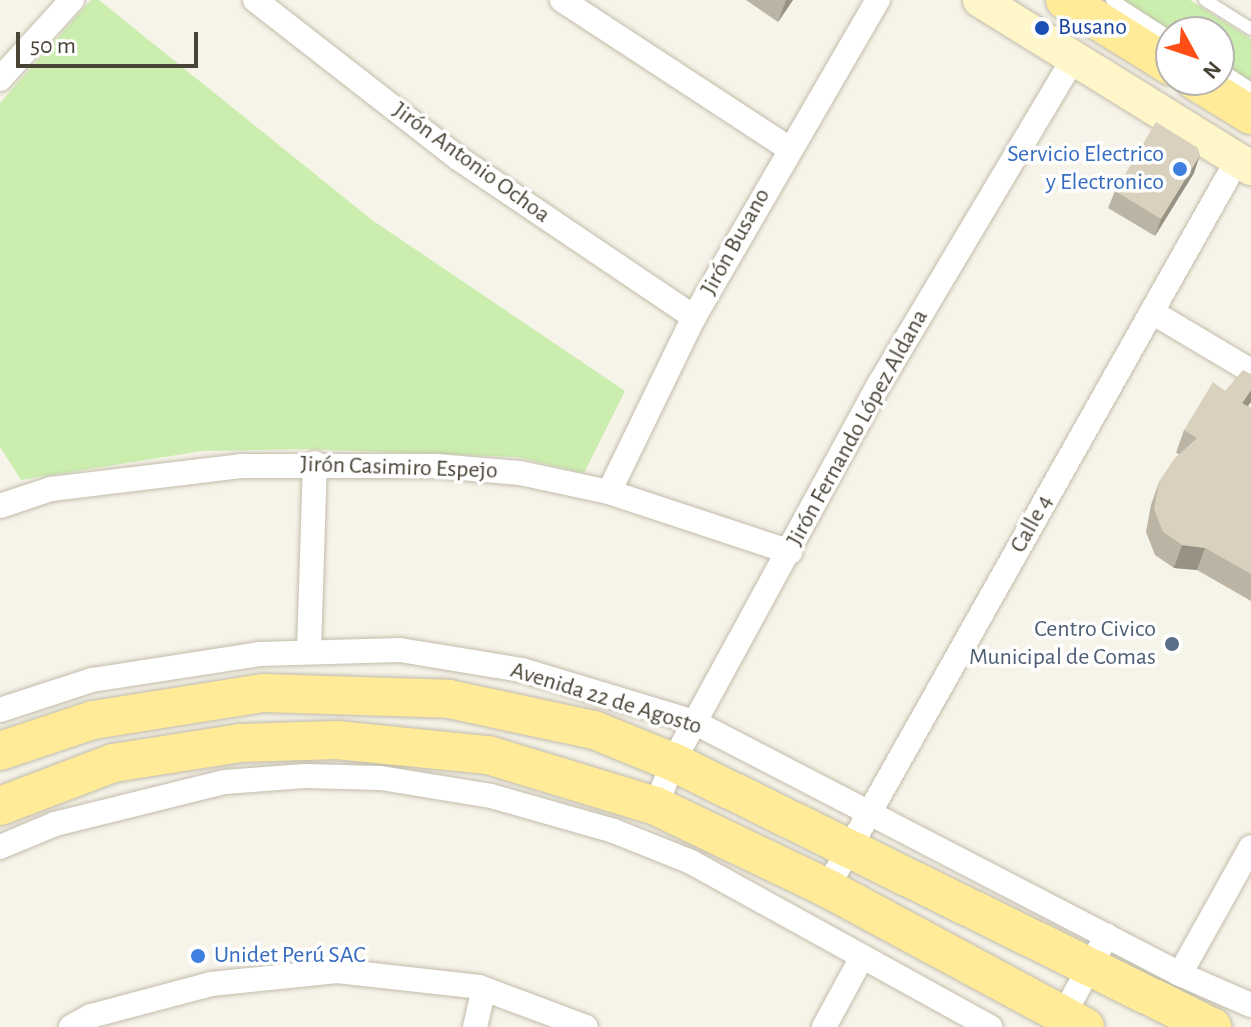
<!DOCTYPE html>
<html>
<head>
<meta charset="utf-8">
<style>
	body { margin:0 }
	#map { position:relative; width:1251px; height:1027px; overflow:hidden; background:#f6f3e9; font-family:"Alegreya Sans",sans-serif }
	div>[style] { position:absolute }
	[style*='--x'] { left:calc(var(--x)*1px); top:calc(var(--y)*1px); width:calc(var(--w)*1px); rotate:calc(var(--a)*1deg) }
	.green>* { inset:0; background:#cbeeae }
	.roads { filter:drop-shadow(0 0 2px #c2bcaa) drop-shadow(0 0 2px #c2bcaa) }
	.lane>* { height:12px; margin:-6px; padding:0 6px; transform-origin:6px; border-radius:6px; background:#fff }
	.street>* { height:24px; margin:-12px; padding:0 12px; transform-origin:12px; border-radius:12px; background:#fff }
	.secondary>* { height:34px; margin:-17px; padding:0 17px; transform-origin:17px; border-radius:17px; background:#fff7c9 }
	.primary>* { height:38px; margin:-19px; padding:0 19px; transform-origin:19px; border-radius:19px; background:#ffeb98 }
	.wall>* { inset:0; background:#bbb3a3 }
	.shaded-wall>* { inset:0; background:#989284 }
	.building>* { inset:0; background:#d9d0bd }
	.dots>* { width:22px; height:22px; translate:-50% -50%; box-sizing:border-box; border:4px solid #fff; border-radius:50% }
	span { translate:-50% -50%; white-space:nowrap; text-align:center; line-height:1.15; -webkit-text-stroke:7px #fff; paint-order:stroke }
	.transit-label { font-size:24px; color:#164399 }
	.left { translate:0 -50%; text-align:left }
	.shop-label { font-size:24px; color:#366cbe }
	.right { translate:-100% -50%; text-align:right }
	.street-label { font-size:24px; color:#4a4436 }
	.service-label { font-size:24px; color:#4e5e75 }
	.north { position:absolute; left:1155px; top:16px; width:80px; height:80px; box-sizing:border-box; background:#fff; border:2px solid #b7b4af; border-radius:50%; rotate:130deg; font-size:22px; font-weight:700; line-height:32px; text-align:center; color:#4a4436 }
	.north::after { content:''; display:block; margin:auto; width:28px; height:36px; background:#ff4e16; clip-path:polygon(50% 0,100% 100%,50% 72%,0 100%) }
	.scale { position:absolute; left:16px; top:32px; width:182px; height:36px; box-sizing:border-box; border:4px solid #4a4436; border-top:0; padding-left:10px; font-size:24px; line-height:28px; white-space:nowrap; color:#4a4436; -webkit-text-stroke:6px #fff; paint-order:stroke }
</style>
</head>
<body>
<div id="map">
	<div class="green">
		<div style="clip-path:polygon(91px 0,99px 0,372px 220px,625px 391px,584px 473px,517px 457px,308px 449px,202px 451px,21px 480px,0 447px,0 103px)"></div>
		<div style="clip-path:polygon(1124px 0,1190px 0,1215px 16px,1251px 39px,1251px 82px,1219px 61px,1219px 32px,1173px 32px)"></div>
	</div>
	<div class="roads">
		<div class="lane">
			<div style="--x:1112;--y:0;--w:70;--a:32.8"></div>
			<div style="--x:1205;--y:0;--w:54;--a:32.2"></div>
			<div style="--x:1219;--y:68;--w:38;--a:33"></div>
		</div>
		<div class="street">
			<div style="--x:255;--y:0;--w:257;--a:37.9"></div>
			<div style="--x:458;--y:158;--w:285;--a:34"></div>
			<div style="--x:562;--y:0;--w:270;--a:33.2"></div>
			<div style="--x:0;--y:79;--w:107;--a:-47.7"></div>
			<div style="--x:1152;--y:312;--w:115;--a:30.8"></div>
			<div style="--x:609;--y:492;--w:195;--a:-64.1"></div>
			<div style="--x:694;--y:317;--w:367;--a:-59.9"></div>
			<div style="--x:0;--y:506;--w:54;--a:-18.4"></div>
			<div style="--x:51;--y:489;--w:191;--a:-6.9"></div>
			<div style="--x:241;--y:466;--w:196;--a:0"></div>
			<div style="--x:437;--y:466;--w:83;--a:4.8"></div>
			<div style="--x:520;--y:473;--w:91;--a:12.1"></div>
			<div style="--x:609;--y:492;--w:191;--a:18.3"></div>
			<div style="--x:309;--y:651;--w:188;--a:-88.2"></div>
			<div style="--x:0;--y:710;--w:97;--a:-18.1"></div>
			<div style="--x:92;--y:680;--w:169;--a:-8.8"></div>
			<div style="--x:259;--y:654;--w:141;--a:-1.6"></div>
			<div style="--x:400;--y:650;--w:124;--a:9.3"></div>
			<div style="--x:522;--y:670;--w:180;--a:16.8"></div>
			<div style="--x:694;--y:722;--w:547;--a:27.41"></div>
			<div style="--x:1180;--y:974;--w:77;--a:23.6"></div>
			<div style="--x:656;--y:806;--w:47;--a:-68.9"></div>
			<div style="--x:673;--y:762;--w:432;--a:-61.4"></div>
			<div style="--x:880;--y:383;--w:379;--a:-59.2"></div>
			<div style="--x:0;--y:847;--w:60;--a:-22.7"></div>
			<div style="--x:55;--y:824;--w:175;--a:-13.9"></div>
			<div style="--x:225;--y:782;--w:80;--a:-4.3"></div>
			<div style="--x:305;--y:776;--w:76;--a:1.5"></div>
			<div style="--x:381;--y:778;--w:111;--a:9.3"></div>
			<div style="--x:491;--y:796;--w:128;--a:15.9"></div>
			<div style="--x:614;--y:831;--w:83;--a:21.9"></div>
			<div style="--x:691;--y:862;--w:342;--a:28.9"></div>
			<div style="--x:827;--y:888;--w:837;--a:-60.59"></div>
			<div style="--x:1180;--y:974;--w:145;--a:-60.8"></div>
			<div style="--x:1058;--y:1025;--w:102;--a:-61.4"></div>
			<div style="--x:71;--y:1027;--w:23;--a:-29"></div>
			<div style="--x:91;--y:1016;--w:124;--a:-14.9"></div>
			<div style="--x:211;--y:984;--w:127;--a:-5.9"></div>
			<div style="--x:337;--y:971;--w:143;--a:6.4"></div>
			<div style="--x:479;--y:987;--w:114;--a:20.5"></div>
			<div style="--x:475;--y:1027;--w:39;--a:-77"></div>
			<div style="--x:824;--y:1027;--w:80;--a:-61.5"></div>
		</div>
		<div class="secondary">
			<div style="--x:980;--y:0;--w:319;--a:31.8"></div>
		</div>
		<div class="primary">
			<div style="--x:1065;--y:0;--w:125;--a:31.9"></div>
			<div style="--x:1194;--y:80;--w:67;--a:31.6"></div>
			<div style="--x:0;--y:751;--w:98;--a:-18.4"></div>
			<div style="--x:93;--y:720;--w:172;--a:-9"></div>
			<div style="--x:263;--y:693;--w:186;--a:1.8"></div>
			<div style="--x:449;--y:699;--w:148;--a:12.1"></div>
			<div style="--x:594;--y:730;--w:85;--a:22.1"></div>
			<div style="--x:673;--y:762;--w:601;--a:26.18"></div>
			<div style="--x:0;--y:806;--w:121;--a:-20.8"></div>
			<div style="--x:113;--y:763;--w:129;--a:-8.9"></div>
			<div style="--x:240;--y:743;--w:97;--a:-1.8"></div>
			<div style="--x:337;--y:740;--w:152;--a:5.7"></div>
			<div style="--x:488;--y:755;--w:176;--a:16.9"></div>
			<div style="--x:656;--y:806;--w:190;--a:25.6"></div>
			<div style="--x:827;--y:888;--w:293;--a:28.3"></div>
		</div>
	</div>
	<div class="wall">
		<div style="clip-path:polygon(746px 0,793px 0,778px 22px)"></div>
		<div style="clip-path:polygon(1194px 173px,1155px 236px,1108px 208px,1115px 191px)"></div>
		<div style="clip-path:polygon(1248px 406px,1251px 408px,1251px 601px,1197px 570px,1174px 568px,1155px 555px,1146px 532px,1151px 505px,1159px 482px,1179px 454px,1176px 453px,1184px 430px)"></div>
	</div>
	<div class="shaded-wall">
		<div style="clip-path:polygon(786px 0,793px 0,778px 22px)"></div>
		<div style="clip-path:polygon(1200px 155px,1194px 173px,1155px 236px,1161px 219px)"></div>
		<div style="clip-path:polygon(1251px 390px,1251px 402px,1234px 425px,1242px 403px)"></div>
		<div style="clip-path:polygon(1182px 545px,1205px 548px,1197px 570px,1174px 568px)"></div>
	</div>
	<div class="building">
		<div style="clip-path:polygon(1156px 122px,1198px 148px,1200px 155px,1161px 219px,1115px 191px)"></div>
		<div style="clip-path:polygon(1243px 370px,1251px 374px,1251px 390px,1242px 403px,1251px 408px,1251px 574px,1205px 548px,1182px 545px,1163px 532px,1154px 509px,1159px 482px,1174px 459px,1197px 438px,1184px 430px,1213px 382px,1225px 391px)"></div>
	</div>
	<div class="dots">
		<div style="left:1042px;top:28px;background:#1a4fb4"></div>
		<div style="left:1180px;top:169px;background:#3f7fe0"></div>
		<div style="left:1172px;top:644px;background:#5c6f8a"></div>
		<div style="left:198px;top:956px;background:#3f7fe0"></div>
	</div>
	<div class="transit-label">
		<span class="left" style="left:1058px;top:28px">Busano</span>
	</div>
	<div class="shop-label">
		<span class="right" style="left:1164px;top:169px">Servicio Electrico<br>y Electronico</span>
		<span class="left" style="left:214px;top:956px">Unidet Perú SAC</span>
	</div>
	<div class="street-label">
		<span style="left:471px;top:163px;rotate:36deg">Jirón Antonio Ochoa</span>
		<span style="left:736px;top:242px;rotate:-61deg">Jirón Busano</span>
		<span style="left:858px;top:428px;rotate:-61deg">Jirón Fernando López Aldana</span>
		<span style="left:399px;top:468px;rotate:2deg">Jirón Casimiro Espejo</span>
		<span style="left:1032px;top:524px;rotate:-61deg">Calle 4</span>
		<span style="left:606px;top:699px;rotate:17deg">Avenida 22 de Agosto</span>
	</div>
	<div class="service-label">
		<span class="right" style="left:1156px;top:644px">Centro Civico<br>Municipal de Comas</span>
	</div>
	<div class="north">N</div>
	<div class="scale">50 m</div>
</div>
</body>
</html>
